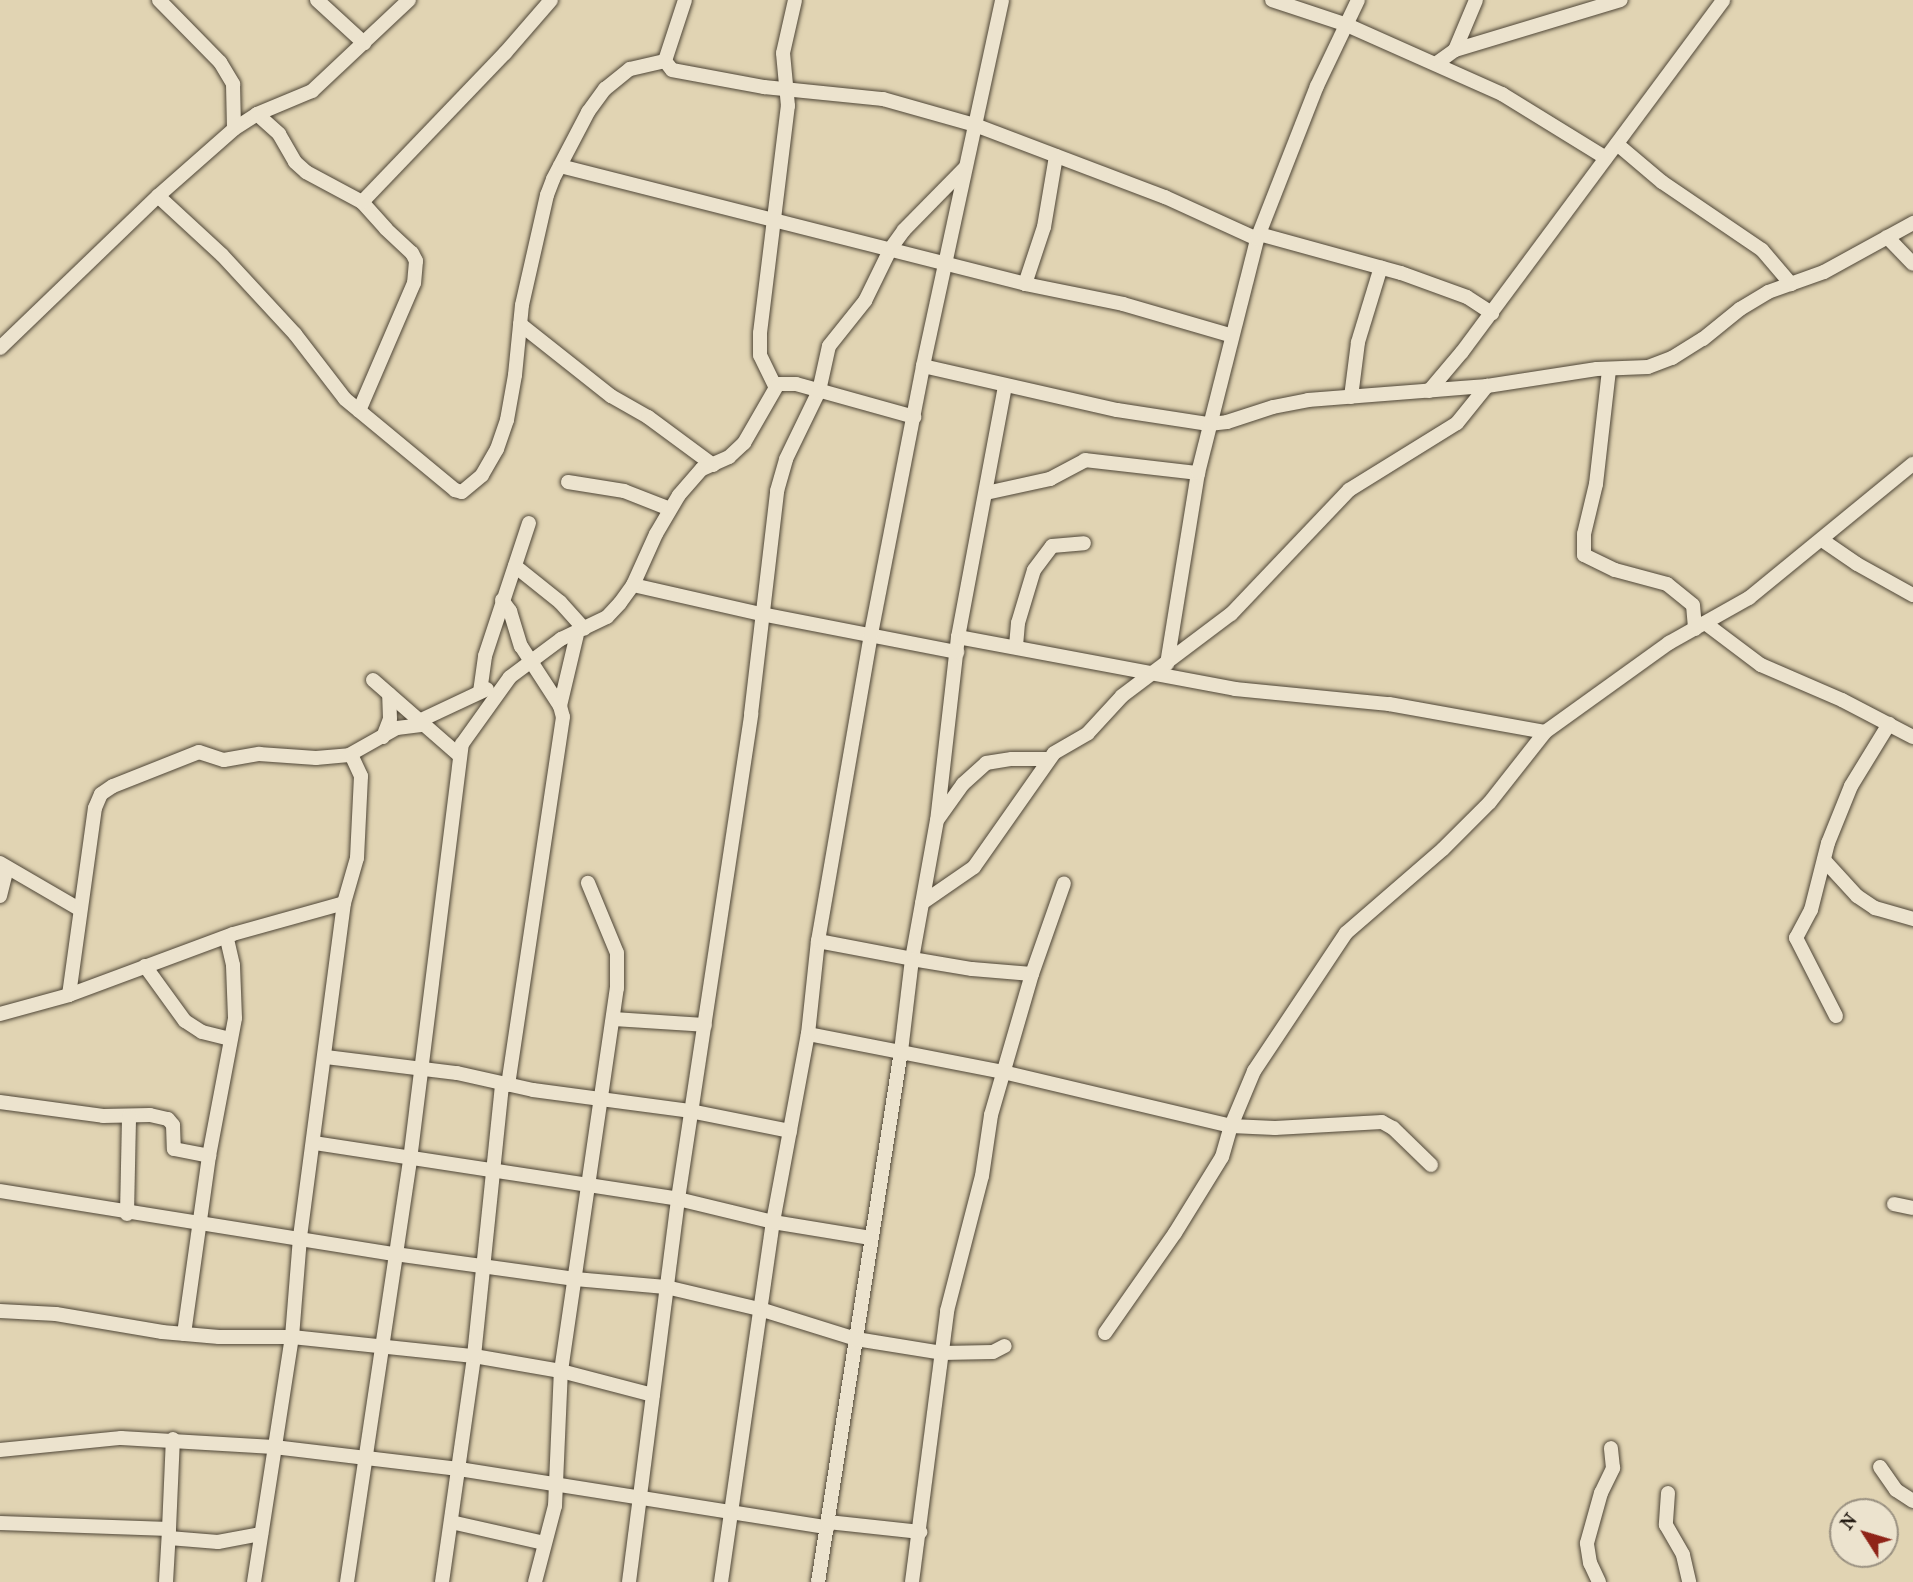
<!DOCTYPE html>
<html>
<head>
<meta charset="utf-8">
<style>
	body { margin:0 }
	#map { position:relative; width:1913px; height:1582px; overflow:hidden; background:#e1d4b3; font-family:"IM FELL French Canon",serif }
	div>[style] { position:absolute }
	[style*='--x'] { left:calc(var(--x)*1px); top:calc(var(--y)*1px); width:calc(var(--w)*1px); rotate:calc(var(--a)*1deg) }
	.roads { filter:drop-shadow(0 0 2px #4f4637) drop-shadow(0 0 2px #4f4637) }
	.minor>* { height:14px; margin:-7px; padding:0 7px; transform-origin:7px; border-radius:7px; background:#ece3ce }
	span { translate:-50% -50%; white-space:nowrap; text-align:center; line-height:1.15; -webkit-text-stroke:6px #ece3ce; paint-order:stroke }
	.north { position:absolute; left:1829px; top:1498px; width:70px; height:70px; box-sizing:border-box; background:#ece3ce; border:2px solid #9a9181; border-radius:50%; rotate:307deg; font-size:19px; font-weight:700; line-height:28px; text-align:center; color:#1e160e }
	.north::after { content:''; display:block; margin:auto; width:24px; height:32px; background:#8f2418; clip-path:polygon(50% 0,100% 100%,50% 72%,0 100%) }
</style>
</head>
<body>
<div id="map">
	<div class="roads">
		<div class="minor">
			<div style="--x:159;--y:0;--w:87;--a:45.5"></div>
			<div style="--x:220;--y:62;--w:26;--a:59"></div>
			<div style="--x:233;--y:84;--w:45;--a:88.7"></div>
			<div style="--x:317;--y:0;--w:64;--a:42.5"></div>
			<div style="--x:685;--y:0;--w:64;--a:108.2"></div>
			<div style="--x:665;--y:61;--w:11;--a:52"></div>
			<div style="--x:672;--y:70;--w:94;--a:10.5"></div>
			<div style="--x:764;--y:87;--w:120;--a:5.8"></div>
			<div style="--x:883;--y:99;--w:96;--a:15.8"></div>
			<div style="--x:975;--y:125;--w:203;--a:20.8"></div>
			<div style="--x:1165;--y:197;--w:101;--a:24.5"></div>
			<div style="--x:1272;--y:0;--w:79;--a:18.4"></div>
			<div style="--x:1347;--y:25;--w:170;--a:24"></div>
			<div style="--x:1502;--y:94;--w:122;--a:31.6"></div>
			<div style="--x:1455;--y:50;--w:54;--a:-67.2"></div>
			<div style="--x:1437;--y:63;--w:22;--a:-36"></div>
			<div style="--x:1455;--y:50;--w:173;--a:-16.8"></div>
			<div style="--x:257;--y:114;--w:30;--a:42"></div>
			<div style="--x:279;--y:134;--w:32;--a:60"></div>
			<div style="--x:295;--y:162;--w:15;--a:42"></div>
			<div style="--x:306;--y:172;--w:64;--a:28.2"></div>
			<div style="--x:362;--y:202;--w:36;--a:48"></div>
			<div style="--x:386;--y:229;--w:35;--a:43"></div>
			<div style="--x:412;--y:253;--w:9;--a:63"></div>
			<div style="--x:416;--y:261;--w:22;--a:95"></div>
			<div style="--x:414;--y:283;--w:139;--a:113.3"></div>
			<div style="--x:1617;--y:144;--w:59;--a:40.2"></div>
			<div style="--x:1662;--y:182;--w:121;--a:34.2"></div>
			<div style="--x:1762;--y:250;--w:45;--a:49.5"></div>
			<div style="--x:560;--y:166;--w:480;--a:14.2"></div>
			<div style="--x:1025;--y:284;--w:100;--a:11.5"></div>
			<div style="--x:1123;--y:304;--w:111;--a:16.2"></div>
			<div style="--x:158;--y:196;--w:87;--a:42.7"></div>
			<div style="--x:222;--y:255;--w:108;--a:47.3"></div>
			<div style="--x:295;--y:334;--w:82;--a:52.4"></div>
			<div style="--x:345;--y:399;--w:143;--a:39.6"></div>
			<div style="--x:455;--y:490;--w:7;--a:16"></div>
			<div style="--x:462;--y:492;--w:26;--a:-40"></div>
			<div style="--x:482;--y:475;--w:30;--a:-60"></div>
			<div style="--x:497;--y:449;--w:31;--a:-71"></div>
			<div style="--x:507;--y:420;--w:46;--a:-79.9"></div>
			<div style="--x:515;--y:375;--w:70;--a:-84.3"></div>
			<div style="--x:522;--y:305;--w:113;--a:-77.2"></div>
			<div style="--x:547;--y:195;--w:17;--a:-69"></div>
			<div style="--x:553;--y:179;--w:76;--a:-62.4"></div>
			<div style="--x:588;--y:112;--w:29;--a:-54"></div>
			<div style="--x:605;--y:89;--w:32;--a:-39"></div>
			<div style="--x:630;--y:69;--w:36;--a:-13"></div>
			<div style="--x:362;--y:202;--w:207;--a:-46.2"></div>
			<div style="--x:505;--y:53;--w:70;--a:-49"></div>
			<div style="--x:1259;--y:234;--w:147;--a:15.4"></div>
			<div style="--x:1401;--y:273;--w:70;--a:20"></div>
			<div style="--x:1467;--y:297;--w:30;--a:33"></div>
			<div style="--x:1887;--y:237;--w:37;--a:46"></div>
			<div style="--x:1025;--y:284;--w:60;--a:-71.6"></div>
			<div style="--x:1044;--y:227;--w:72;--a:-80.4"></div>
			<div style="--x:520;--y:324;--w:116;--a:38.4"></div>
			<div style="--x:611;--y:396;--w:43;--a:29.6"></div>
			<div style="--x:648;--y:417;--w:81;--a:36.4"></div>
			<div style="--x:0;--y:348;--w:219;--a:-43.9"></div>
			<div style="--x:158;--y:196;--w:101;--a:-41.4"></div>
			<div style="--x:234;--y:129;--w:27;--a:-33"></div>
			<div style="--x:257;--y:114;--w:60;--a:-22.7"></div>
			<div style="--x:312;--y:91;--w:133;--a:-43.2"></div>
			<div style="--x:923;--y:366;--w:199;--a:12.8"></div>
			<div style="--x:1117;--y:410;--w:93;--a:8.7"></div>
			<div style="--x:1209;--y:424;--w:18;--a:-6"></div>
			<div style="--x:1227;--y:422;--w:48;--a:-18.1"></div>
			<div style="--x:1273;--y:407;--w:36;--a:-11"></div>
			<div style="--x:1308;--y:400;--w:180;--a:-4.5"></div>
			<div style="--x:1609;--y:370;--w:115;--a:96.5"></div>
			<div style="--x:1596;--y:484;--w:51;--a:103.5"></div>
			<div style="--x:1584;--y:534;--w:21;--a:90"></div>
			<div style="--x:1584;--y:555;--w:34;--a:26"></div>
			<div style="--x:1615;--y:570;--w:54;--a:15.1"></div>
			<div style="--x:1667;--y:584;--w:33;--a:39"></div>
			<div style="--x:1693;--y:605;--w:24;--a:85"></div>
			<div style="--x:775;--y:386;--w:34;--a:-116"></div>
			<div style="--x:760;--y:355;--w:22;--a:-90"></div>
			<div style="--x:760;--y:333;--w:229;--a:-83"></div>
			<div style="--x:788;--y:106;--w:53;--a:-95.4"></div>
			<div style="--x:783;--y:53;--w:54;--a:-77.2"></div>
			<div style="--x:1005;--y:386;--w:255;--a:100.6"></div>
			<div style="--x:958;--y:637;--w:184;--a:96.5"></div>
			<div style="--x:937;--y:820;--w:141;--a:100.2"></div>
			<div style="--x:912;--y:959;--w:61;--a:9.5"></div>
			<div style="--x:972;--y:969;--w:60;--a:4.8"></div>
			<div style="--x:1429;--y:391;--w:51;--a:-49.8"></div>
			<div style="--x:1462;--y:352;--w:438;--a:-53.4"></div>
			<div style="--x:1351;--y:397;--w:55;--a:-82.7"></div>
			<div style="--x:1358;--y:342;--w:78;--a:-73"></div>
			<div style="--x:568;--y:482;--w:57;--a:9.1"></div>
			<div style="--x:624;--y:491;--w:49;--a:21.4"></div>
			<div style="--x:986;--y:493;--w:66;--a:-12.3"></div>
			<div style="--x:1050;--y:479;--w:40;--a:-28"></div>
			<div style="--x:1085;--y:460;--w:114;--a:6.6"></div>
			<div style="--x:1822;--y:540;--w:42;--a:34.4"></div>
			<div style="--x:1857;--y:564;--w:64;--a:29"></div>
			<div style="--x:515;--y:566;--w:58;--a:38.7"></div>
			<div style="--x:560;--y:602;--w:36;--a:48"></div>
			<div style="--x:633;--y:585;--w:131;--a:12.8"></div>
			<div style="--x:761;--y:614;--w:200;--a:11"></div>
			<div style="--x:502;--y:600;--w:14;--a:54"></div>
			<div style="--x:510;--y:611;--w:37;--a:73"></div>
			<div style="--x:521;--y:646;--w:72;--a:57"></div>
			<div style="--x:560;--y:706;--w:11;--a:75"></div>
			<div style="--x:563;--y:717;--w:372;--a:98.5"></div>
			<div style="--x:1705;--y:623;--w:70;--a:36.9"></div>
			<div style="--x:1761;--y:665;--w:88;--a:23.4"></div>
			<div style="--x:1842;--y:700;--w:80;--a:27.5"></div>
			<div style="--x:958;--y:637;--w:282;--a:10.6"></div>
			<div style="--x:1235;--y:689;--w:155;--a:5.6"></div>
			<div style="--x:1389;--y:704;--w:158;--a:10.2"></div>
			<div style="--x:1016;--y:646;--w:23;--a:-85"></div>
			<div style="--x:1018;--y:623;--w:55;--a:-73.2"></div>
			<div style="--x:1034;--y:570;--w:30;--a:-53"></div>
			<div style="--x:1052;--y:546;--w:32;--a:-5"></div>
			<div style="--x:1167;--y:664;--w:193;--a:-80.8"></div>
			<div style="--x:1198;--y:473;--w:241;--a:-75.8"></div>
			<div style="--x:1257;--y:239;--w:164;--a:-68.6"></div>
			<div style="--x:1317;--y:86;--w:95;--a:-64.5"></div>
			<div style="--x:373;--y:680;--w:114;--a:41.1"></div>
			<div style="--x:480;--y:692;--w:36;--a:-82"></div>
			<div style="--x:485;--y:656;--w:140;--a:-71.7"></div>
			<div style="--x:560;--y:706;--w:78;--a:-76.7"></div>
			<div style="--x:419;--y:721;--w:75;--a:-25.2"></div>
			<div style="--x:383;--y:737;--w:19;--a:-69"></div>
			<div style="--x:390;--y:719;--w:25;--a:-92"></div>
			<div style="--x:938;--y:819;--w:43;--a:-54.5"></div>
			<div style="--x:963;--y:784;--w:31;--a:-42"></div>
			<div style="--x:986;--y:763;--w:26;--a:-9"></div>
			<div style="--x:1012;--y:759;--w:36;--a:0"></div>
			<div style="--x:1824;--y:860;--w:49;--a:47.5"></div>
			<div style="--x:1857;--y:896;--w:22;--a:34"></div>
			<div style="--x:1875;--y:908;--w:40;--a:16"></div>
			<div style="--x:0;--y:863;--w:91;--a:30.2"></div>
			<div style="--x:0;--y:896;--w:29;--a:-76"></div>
			<div style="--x:922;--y:903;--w:63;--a:-34.7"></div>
			<div style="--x:974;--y:867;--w:139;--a:-54.9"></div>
			<div style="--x:1054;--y:753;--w:39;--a:-30"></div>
			<div style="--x:1088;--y:733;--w:50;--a:-47.4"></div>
			<div style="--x:1122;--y:696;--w:136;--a:-37"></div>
			<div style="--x:1231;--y:614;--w:171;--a:-46.4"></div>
			<div style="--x:1349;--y:490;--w:127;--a:-31.8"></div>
			<div style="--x:1457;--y:423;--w:48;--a:-51"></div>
			<div style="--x:1487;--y:386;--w:111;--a:-8.8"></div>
			<div style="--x:1597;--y:369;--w:51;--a:-2.2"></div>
			<div style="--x:1648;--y:367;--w:26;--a:-21"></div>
			<div style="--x:1672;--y:358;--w:36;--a:-32"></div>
			<div style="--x:1703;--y:339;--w:48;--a:-39"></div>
			<div style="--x:1740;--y:309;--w:33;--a:-31"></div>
			<div style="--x:1768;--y:292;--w:59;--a:-19.7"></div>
			<div style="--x:1824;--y:272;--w:102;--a:-28.8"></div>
			<div style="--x:818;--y:941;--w:96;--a:10.8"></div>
			<div style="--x:912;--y:959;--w:93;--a:96.8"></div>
			<div style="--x:901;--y:1051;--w:537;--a:98.88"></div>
			<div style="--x:145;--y:966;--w:68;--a:54"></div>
			<div style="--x:185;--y:1021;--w:20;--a:33"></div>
			<div style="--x:202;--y:1032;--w:29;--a:14"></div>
			<div style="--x:69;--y:995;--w:189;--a:-82.1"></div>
			<div style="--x:95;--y:808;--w:15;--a:-67"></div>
			<div style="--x:101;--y:794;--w:14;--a:-34"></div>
			<div style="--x:113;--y:786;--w:92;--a:-21.6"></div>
			<div style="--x:199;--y:752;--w:26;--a:18"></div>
			<div style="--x:224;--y:760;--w:36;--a:-10"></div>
			<div style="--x:259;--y:754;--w:57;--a:4"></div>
			<div style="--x:316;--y:758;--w:33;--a:-5"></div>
			<div style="--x:349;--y:755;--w:55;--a:-29.4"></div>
			<div style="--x:397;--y:728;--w:26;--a:-7"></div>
			<div style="--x:0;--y:1014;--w:72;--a:-15.4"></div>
			<div style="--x:69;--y:995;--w:175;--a:-20.4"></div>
			<div style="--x:233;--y:934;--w:115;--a:-15.6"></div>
			<div style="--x:1836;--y:1016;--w:88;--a:-117.1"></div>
			<div style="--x:1796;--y:938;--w:32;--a:-62"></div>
			<div style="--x:1811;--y:910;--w:69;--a:-75.8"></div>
			<div style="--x:1828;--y:843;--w:61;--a:-68"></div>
			<div style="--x:1851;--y:786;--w:73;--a:-58.5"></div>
			<div style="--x:613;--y:1019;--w:92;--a:3.7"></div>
			<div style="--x:808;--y:1034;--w:199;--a:11"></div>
			<div style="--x:1003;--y:1072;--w:234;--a:13.3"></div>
			<div style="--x:1231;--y:1126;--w:44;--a:2.6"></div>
			<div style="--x:1275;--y:1128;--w:107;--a:-3.2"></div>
			<div style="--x:1382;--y:1122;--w:13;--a:29"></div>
			<div style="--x:1393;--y:1128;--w:53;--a:44.2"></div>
			<div style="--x:326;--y:1057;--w:132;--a:7"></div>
			<div style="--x:457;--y:1073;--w:78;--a:12.6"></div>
			<div style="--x:533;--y:1090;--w:158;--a:7.6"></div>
			<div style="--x:690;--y:1111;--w:102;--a:11.3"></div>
			<div style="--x:0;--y:1102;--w:104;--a:7.7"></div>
			<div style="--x:103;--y:1116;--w:47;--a:-1.2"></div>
			<div style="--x:150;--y:1115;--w:18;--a:13"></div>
			<div style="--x:168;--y:1119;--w:8;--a:50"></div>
			<div style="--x:173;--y:1125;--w:24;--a:88"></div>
			<div style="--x:174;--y:1149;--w:36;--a:11"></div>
			<div style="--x:314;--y:1143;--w:368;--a:8.7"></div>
			<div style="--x:678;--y:1199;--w:98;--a:13.6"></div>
			<div style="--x:773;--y:1222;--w:99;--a:9.3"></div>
			<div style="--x:0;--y:1191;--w:400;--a:9.1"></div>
			<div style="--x:395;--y:1254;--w:182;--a:7.9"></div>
			<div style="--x:575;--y:1279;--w:91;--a:5"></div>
			<div style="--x:666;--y:1287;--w:100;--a:13.3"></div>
			<div style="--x:763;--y:1310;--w:97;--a:17.3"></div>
			<div style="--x:856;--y:1339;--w:87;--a:9.2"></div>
			<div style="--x:942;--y:1353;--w:51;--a:-1.1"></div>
			<div style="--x:993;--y:1352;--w:13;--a:-27"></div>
			<div style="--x:1894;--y:1204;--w:19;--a:12"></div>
			<div style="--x:127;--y:1214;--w:98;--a:-88.8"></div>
			<div style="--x:0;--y:1311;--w:56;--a:3.1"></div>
			<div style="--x:56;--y:1314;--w:108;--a:9.6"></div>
			<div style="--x:162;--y:1332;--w:57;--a:5"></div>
			<div style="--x:219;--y:1337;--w:73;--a:0"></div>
			<div style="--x:292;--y:1337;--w:183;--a:6"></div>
			<div style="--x:474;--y:1356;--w:88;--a:9.8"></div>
			<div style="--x:561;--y:1371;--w:95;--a:14.6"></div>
			<div style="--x:1105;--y:1333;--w:122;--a:-55"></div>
			<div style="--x:1175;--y:1233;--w:89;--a:-58.3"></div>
			<div style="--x:1222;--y:1157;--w:32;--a:-74"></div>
			<div style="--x:1231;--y:1126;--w:60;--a:-67.3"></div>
			<div style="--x:1254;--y:1071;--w:166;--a:-56.3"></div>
			<div style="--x:1346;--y:933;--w:128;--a:-40.9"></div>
			<div style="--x:1443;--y:849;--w:66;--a:-45"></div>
			<div style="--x:1490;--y:802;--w:89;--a:-51.8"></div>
			<div style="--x:1545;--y:732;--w:153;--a:-35.7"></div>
			<div style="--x:1669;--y:643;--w:92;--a:-29.4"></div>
			<div style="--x:1749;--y:598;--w:212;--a:-39.3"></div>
			<div style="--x:184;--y:1334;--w:180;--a:-82"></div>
			<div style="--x:209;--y:1156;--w:140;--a:-79.3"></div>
			<div style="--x:235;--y:1018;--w:53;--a:-92.2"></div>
			<div style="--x:233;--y:965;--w:28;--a:-103"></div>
			<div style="--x:0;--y:1450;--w:122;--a:-5.7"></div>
			<div style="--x:121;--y:1438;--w:153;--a:3.4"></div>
			<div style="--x:274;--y:1447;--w:186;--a:6.8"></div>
			<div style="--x:459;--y:1469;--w:373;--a:9"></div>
			<div style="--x:1880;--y:1467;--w:28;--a:55"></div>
			<div style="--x:1896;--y:1490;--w:20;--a:33"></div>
			<div style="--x:1668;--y:1493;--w:32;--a:94"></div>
			<div style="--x:1666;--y:1525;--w:34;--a:60"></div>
			<div style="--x:1683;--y:1555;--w:28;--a:77"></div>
			<div style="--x:451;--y:1522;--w:95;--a:12.7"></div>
			<div style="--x:828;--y:1522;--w:93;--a:6.2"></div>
			<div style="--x:0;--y:1523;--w:169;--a:2"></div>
			<div style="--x:169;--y:1529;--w:90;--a:-87.5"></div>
			<div style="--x:169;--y:1538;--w:49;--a:4.7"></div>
			<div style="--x:218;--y:1542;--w:44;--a:-10.5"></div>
			<div style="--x:166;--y:1582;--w:52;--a:-86.7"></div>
			<div style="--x:254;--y:1582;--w:248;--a:-81.2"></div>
			<div style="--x:292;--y:1337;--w:100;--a:-85.4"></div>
			<div style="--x:300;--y:1237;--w:337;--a:-82.5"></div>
			<div style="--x:344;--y:903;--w:47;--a:-73.9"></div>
			<div style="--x:357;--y:858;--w:82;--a:-87.2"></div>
			<div style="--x:361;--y:776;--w:23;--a:-115"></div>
			<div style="--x:347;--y:1582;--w:427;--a:-81.5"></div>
			<div style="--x:410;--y:1160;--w:419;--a:-82.9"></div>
			<div style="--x:462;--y:744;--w:82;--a:-54.4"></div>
			<div style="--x:510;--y:677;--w:64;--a:-36.7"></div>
			<div style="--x:561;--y:639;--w:51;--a:-25.6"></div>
			<div style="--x:607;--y:617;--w:19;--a:-47"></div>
			<div style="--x:620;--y:603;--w:22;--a:-54"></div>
			<div style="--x:633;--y:585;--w:56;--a:-65.7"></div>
			<div style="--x:656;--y:534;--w:45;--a:-59.5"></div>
			<div style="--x:679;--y:495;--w:35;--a:-49"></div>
			<div style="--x:702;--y:469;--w:30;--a:-24"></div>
			<div style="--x:729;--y:457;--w:21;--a:-43"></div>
			<div style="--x:744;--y:443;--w:68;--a:-60"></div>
			<div style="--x:778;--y:384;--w:18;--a:0"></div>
			<div style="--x:796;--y:384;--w:123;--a:15.6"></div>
			<div style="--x:442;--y:1582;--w:228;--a:-81.9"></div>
			<div style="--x:474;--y:1356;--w:274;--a:-84.1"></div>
			<div style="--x:535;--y:1582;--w:79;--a:-75.3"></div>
			<div style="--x:555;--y:1506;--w:135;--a:-87.5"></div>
			<div style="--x:561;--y:1371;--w:387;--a:-81.7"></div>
			<div style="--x:617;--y:988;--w:35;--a:-90"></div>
			<div style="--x:617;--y:953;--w:76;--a:-112.5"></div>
			<div style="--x:629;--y:1582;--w:386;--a:-82.7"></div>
			<div style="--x:678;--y:1199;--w:490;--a:-81.4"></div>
			<div style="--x:751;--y:714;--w:225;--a:-83.3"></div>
			<div style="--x:777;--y:491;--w:33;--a:-74"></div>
			<div style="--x:786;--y:459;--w:76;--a:-64.1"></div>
			<div style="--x:819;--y:391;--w:46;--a:-77.5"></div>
			<div style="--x:829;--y:346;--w:58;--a:-51.3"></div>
			<div style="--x:865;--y:301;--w:59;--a:-63.9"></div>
			<div style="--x:891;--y:248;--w:22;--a:-54"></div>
			<div style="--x:904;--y:230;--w:87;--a:-45.5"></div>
			<div style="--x:721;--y:1582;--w:364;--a:-81.8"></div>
			<div style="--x:773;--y:1222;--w:191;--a:-79.5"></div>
			<div style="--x:808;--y:1034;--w:94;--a:-83.9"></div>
			<div style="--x:818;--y:941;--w:312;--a:-80.2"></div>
			<div style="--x:871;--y:634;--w:273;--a:-79"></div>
			<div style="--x:923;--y:366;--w:374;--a:-77.8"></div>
			<div style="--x:912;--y:1582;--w:273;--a:-82.6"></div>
			<div style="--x:947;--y:1311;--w:139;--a:-75.5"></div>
			<div style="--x:982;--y:1176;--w:62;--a:-81.6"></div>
			<div style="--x:991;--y:1115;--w:147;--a:-73.8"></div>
			<div style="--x:1032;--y:974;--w:96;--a:-70.6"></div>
			<div style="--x:1599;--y:1582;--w:21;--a:-115"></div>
			<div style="--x:1590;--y:1563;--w:20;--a:-99"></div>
			<div style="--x:1587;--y:1543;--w:52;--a:-74.4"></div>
			<div style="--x:1601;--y:1493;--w:28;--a:-64"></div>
			<div style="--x:1613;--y:1468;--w:20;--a:-96"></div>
		</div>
	</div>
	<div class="north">N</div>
</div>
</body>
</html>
